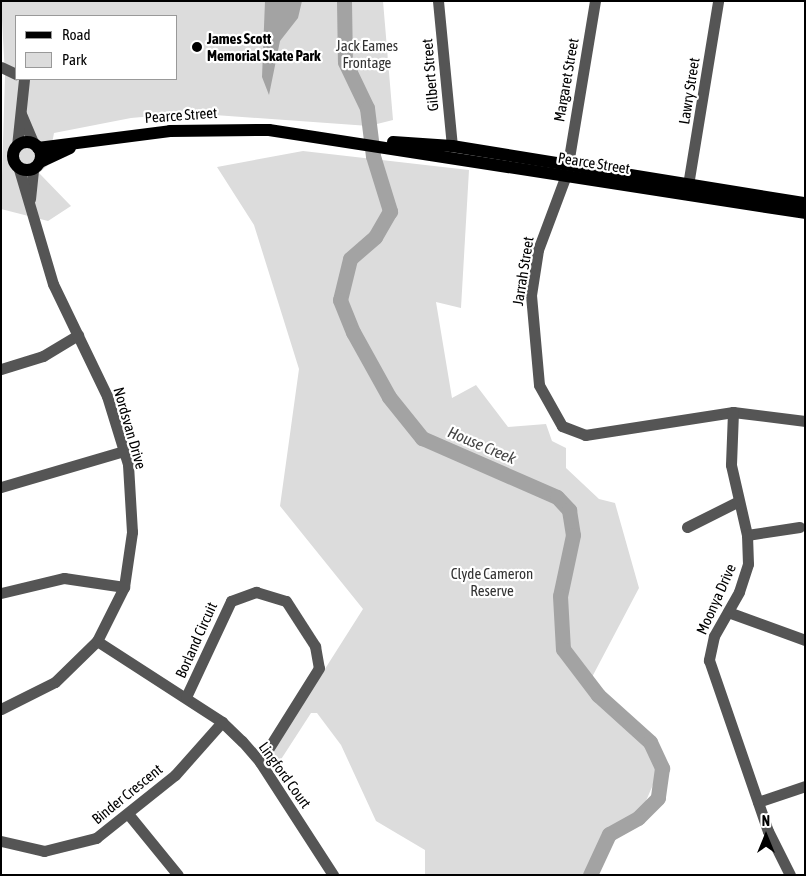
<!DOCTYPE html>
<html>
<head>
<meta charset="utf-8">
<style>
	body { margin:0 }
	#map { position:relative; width:806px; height:876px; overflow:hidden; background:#fff; font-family:"Asap Condensed",sans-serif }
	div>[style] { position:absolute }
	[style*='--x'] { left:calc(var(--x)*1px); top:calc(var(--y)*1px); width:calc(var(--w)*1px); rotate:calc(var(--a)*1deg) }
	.green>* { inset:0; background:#dcdcdc }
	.water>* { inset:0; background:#a3a3a3 }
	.river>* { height:15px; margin:-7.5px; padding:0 7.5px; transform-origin:7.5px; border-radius:7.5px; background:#a3a3a3 }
	.minor>* { height:11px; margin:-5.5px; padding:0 5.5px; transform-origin:5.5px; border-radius:5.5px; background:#555 }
	.major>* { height:12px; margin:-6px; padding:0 6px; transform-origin:6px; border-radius:6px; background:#000 }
	.major>.ring { margin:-6px; padding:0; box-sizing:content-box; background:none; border:12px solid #000; border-radius:50% }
	.dots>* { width:14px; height:14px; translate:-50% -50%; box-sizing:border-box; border:2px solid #fff; border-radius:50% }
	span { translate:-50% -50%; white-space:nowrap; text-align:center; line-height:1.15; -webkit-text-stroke:4.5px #fff; paint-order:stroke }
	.poi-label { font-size:15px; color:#000; font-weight:700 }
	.left { translate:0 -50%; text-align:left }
	.park-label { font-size:15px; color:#333 }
	.street-label { font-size:15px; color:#000 }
	.water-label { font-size:16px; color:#444; font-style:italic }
	.frame { position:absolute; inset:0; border:2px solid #000; pointer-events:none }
	.legend { position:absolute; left:15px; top:15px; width:162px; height:65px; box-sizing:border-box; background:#fff; border:1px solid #999; margin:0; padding:6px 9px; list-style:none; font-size:15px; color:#000 }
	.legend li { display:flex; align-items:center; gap:10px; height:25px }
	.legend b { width:25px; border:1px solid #999 }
	.north { position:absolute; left:741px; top:811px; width:50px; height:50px; -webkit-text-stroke:4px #fff; paint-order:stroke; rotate:0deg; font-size:14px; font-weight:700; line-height:20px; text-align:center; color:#000 }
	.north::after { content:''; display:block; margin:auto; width:18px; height:22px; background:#000; clip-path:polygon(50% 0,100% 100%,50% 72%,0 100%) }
</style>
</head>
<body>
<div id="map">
	<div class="green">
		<div style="clip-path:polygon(evenodd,1px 1px,383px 1px,393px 120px,369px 126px,187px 113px,131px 118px,54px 133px,48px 165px,39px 173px,71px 206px,48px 221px,1px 209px,5px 75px,1px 1px,16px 16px,176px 16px,176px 79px,16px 79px,16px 16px)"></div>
		<div style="clip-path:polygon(303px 151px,469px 170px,461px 308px,436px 302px,452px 398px,476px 385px,508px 427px,546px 424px,552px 441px,566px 448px,566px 468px,599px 499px,615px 503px,639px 588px,591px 679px,656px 760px,659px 771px,642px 810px,611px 838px,588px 875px,425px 875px,425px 850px,376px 821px,341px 745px,317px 713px,311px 713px,278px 764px,271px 754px,363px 609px,280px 506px,299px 369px,254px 225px,217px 167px)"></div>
	</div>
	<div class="water">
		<div style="clip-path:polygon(265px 1px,302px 1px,298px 18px,280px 41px,269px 95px,262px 77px)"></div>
	</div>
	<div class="river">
		<div style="--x:344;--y:1;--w:61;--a:89.1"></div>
		<div style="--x:345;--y:62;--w:51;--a:64.4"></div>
		<div style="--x:367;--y:108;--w:48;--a:82.9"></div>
		<div style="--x:373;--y:156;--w:58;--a:72.8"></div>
		<div style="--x:390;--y:211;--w:30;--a:120"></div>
		<div style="--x:375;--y:237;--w:33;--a:139"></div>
		<div style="--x:350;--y:259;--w:42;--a:103.7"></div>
		<div style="--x:340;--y:300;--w:35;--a:68"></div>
		<div style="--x:353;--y:332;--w:74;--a:61"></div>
		<div style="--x:389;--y:397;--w:53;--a:51.2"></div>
		<div style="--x:422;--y:438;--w:147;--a:23.6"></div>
		<div style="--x:557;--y:497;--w:18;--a:47"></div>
		<div style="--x:569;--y:510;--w:25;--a:81"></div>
		<div style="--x:573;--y:535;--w:62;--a:102"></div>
		<div style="--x:560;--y:596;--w:53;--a:86.8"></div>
		<div style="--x:563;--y:649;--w:58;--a:52.7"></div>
		<div style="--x:598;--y:695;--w:70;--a:42.1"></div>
		<div style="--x:650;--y:742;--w:29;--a:65"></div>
		<div style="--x:662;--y:768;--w:30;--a:98"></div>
		<div style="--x:658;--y:798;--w:28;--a:135"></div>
		<div style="--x:638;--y:818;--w:33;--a:151"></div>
		<div style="--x:609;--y:834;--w:45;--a:114.9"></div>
	</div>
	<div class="minor">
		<div style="--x:438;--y:1;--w:146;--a:84.5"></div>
		<div style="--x:1;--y:67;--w:17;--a:25"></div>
		<div style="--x:21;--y:114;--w:33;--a:67"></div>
		<div style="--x:17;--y:146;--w:67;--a:-84"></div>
		<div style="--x:568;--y:164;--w:165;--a:-80.6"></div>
		<div style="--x:566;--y:175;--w:80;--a:110.5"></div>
		<div style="--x:538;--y:250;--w:46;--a:98.8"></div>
		<div style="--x:531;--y:295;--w:90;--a:84.9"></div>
		<div style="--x:539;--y:385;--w:47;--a:60.7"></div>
		<div style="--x:562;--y:426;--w:25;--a:21"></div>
		<div style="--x:585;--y:435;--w:150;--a:-8.8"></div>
		<div style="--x:733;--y:412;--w:73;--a:7.1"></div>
		<div style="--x:688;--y:185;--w:186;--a:-80.7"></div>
		<div style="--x:30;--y:199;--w:30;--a:-84"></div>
		<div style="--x:1;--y:369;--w:44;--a:-17.2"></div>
		<div style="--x:43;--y:356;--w:41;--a:-31"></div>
		<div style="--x:733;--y:412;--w:53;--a:92.2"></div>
		<div style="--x:731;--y:465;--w:72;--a:77.1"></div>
		<div style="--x:747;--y:535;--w:29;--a:88"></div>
		<div style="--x:748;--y:564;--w:29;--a:108"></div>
		<div style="--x:739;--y:592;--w:51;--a:119.6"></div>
		<div style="--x:714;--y:636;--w:25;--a:102"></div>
		<div style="--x:709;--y:660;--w:181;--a:71"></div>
		<div style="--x:768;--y:831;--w:49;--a:63.4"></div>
		<div style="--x:1;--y:487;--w:128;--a:-16.3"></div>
		<div style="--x:687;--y:527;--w:56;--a:-26.6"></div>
		<div style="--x:747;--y:535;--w:53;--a:-8.7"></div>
		<div style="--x:1;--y:593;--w:65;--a:-13.4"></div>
		<div style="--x:64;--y:578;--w:61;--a:8.5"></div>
		<div style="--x:728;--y:612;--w:82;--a:20"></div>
		<div style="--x:97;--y:641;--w:149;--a:32.9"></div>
		<div style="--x:222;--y:722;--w:28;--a:44"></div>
		<div style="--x:242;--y:741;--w:28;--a:49"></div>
		<div style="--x:260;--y:762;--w:135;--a:57.1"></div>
		<div style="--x:186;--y:697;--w:106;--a:-64.9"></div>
		<div style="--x:231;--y:601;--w:27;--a:-20"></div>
		<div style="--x:256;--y:592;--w:31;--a:17"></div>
		<div style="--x:286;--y:601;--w:54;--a:57.2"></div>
		<div style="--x:315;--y:646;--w:22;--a:80"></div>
		<div style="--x:319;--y:668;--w:111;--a:122.1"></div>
		<div style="--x:1;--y:709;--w:60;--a:-26.6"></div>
		<div style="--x:55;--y:682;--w:59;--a:-44.3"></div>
		<div style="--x:97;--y:641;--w:60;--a:-63.4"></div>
		<div style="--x:124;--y:587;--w:56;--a:-81.7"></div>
		<div style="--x:132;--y:532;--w:68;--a:-93.4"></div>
		<div style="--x:128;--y:464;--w:71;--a:-107.2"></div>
		<div style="--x:107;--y:396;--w:124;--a:-115.7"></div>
		<div style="--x:53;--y:284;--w:120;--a:-106.5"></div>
		<div style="--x:758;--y:802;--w:50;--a:-18.8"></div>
		<div style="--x:129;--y:815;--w:77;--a:50.8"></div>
		<div style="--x:1;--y:841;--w:44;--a:13.1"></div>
		<div style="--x:44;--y:851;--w:54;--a:-14"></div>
		<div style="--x:96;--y:838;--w:101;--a:-38.6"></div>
		<div style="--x:175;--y:775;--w:71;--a:-48.4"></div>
	</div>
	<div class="major">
		<div class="ring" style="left:13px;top:142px;width:16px;height:16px"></div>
		<div style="--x:393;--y:142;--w:59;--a:3.9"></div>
		<div style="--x:452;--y:146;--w:358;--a:9.2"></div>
		<div style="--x:38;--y:148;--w:133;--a:-7.3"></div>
		<div style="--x:170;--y:131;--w:99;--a:-0.6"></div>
		<div style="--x:269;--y:130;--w:542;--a:8.8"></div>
		<div style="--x:40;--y:162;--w:33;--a:-25"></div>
	</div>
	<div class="dots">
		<div style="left:197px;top:47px;background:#000"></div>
	</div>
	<div class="poi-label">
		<span class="left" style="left:207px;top:47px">James Scott<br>Memorial Skate Park</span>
	</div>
	<div class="park-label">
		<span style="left:367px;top:54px">Jack Eames<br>Frontage</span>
		<span style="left:492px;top:582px">Clyde Cameron<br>Reserve</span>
	</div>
	<div class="street-label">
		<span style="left:430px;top:75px;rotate:-95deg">Gilbert Street</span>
		<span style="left:566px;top:80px;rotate:-80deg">Margaret Street</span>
		<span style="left:689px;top:91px;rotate:-81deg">Lawry Street</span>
		<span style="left:181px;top:115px;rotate:-4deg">Pearce Street</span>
		<span style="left:594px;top:163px;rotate:9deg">Pearce Street</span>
		<span style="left:523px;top:271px;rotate:-81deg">Jarrah Street</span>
		<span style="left:130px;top:428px;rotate:74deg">Nordsvan Drive</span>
		<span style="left:716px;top:599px;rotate:-66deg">Moonya Drive</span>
		<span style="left:196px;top:640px;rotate:-66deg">Borland Circuit</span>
		<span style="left:285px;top:775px;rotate:54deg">Lingford Court</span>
		<span style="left:127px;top:794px;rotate:-39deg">Binder Crescent</span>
	</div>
	<div class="water-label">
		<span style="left:482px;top:445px;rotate:23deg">House Creek</span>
	</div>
	<div class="frame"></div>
	<ul class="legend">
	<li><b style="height:6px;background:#000"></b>Road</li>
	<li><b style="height:14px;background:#dcdcdc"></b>Park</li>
	</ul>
	<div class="north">N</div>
</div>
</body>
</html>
